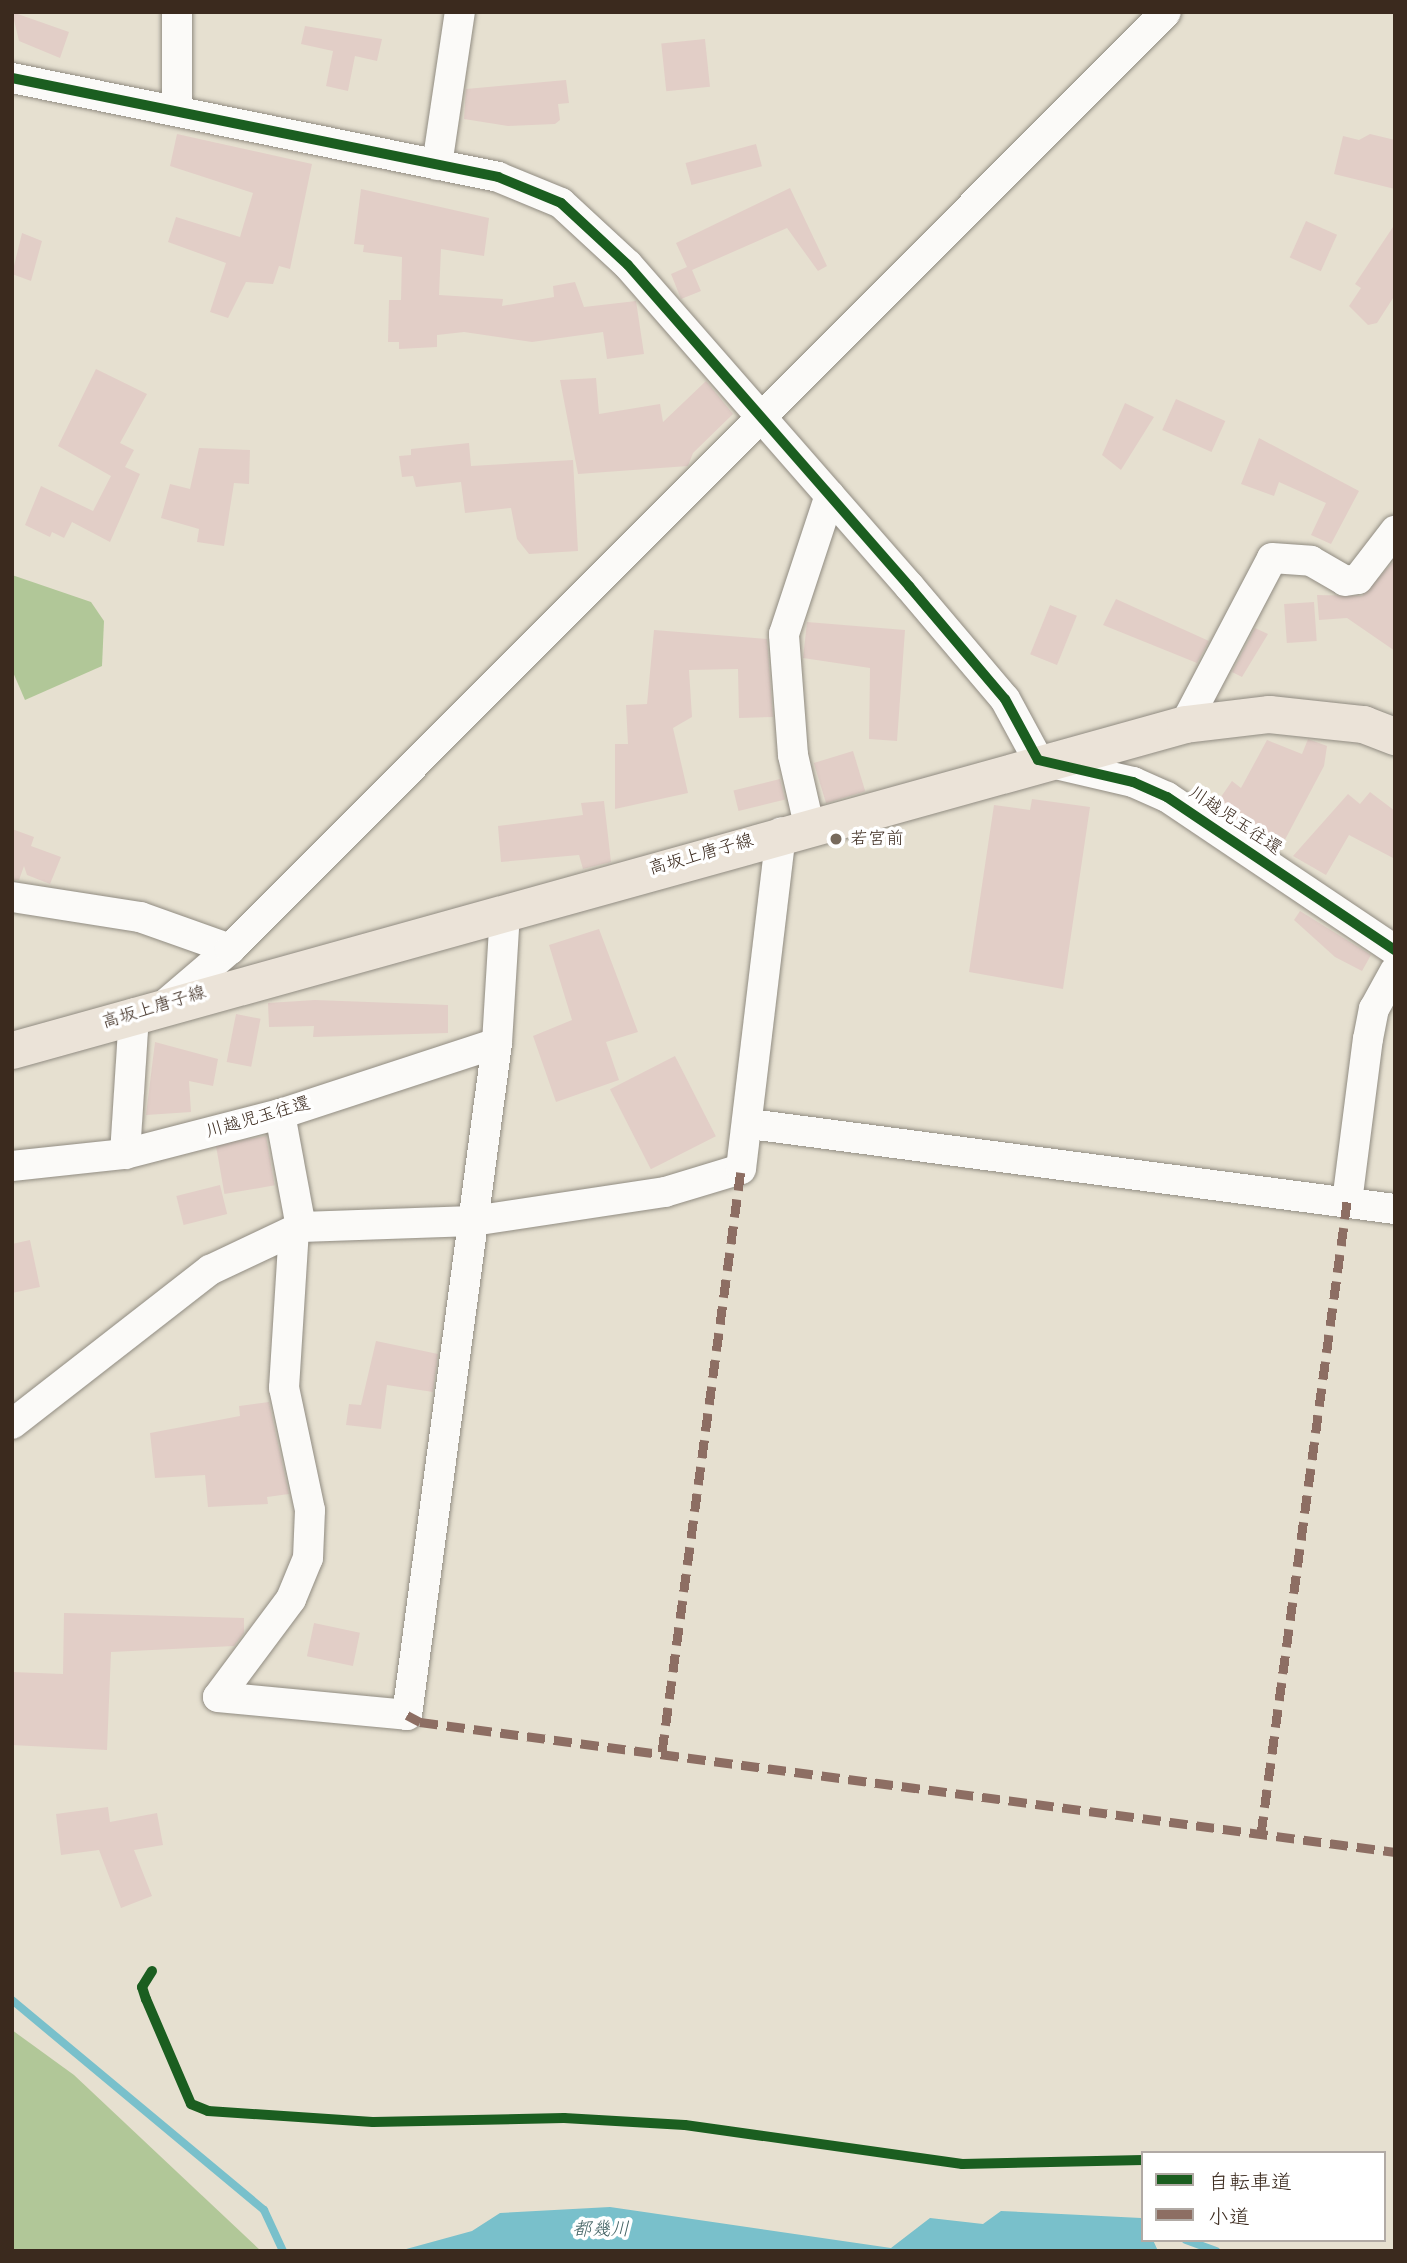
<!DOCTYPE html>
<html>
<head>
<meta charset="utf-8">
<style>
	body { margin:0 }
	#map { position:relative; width:1407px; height:2263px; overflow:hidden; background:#e6e0d0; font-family:"Balsamiq Sans","Klee One",sans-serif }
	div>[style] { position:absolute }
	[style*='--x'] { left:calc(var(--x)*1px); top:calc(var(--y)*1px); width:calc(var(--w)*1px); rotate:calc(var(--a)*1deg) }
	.forest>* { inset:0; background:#b1c798 }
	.water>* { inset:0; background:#79c0cb }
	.stream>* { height:8px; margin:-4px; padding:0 4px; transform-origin:4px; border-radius:4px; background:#79c0cb }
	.building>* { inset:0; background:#e2cec7; transform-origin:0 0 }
	.roads { filter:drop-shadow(0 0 2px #918c82) drop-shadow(0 0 2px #918c82) }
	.minor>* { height:30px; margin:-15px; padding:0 15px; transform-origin:15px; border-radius:15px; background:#fbfaf8 }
	.major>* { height:37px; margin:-18.5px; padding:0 18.5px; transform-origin:18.5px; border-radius:18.5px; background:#ebe3d8 }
	.quiet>* { height:9px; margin-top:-4.5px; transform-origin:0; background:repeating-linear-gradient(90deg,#8d6e63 0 18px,transparent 0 27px) }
	.cycleway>* { height:10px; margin:-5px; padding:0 5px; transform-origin:5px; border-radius:5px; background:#1b5e20 }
	.dots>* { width:19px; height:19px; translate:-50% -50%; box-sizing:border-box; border:4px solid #fff; border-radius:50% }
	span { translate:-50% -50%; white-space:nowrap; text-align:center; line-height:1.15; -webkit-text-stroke:7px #fff; paint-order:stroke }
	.street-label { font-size:18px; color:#3b2a1e }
	.poi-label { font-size:18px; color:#3b2a1e }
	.left { translate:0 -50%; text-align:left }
	.water-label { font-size:19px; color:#416162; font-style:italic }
	.frame { position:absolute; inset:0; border:14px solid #3b2a1e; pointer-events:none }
	.legend { position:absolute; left:1141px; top:2151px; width:245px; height:91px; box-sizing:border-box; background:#fff; border:2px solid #b1aaa5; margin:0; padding:9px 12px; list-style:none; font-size:21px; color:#3b2a1e }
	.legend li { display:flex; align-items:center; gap:14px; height:35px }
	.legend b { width:35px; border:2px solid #b1aaa5 }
</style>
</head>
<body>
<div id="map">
	<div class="forest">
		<div style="clip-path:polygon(12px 575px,91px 602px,104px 621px,102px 666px,25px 700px,12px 670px)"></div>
		<div style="clip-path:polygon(12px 2030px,74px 2075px,261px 2251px,12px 2251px)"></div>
	</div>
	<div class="water">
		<div style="clip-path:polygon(610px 2207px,891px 2248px,930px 2218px,983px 2224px,1001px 2211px,1141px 2218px,1143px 2240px,1153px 2240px,1158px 2251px,399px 2251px,472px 2231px,500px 2213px)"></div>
	</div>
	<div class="stream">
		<div style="--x:12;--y:2000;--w:328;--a:39.8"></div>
		<div style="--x:264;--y:2210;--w:45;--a:65.1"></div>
		<div style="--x:1186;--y:2240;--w:32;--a:20"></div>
	</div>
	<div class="building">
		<div style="clip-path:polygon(12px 12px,69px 32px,60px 58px,19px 41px)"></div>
		<div style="clip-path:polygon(305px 26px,382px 39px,377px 61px,355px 56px,348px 91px,326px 86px,333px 51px,301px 44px)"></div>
		<div style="left:705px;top:39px;width:48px;height:44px;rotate:84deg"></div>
		<div style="clip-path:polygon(566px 80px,569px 103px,558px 104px,560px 120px,555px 124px,508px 126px,464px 119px,466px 89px)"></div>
		<div style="clip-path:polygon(177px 134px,312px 164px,290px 269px,279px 266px,273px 284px,246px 282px,228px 318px,210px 312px,226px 263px,168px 242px,176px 217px,240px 237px,253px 193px,170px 166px)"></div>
		<div style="clip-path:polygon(1370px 134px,1395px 140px,1395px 189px,1334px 174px,1343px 136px,1359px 140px)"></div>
		<div style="left:756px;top:144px;width:23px;height:73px;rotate:75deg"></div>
		<div style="clip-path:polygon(790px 188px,827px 266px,818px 271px,787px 228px,692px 270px,701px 291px,681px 299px,671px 274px,687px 267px,676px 243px)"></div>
		<div style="clip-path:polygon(361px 189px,489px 218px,484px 256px,441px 249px,439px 295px,503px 299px,502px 306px,554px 297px,553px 286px,575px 282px,584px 307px,636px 301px,644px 354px,607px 359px,603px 332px,532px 342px,464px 332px,437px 335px,437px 347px,399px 349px,399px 342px,388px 342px,389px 300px,401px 300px,402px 257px,363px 252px,364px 245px,354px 244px)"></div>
		<div style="left:1306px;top:221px;width:34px;height:40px;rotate:24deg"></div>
		<div style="clip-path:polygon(1395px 224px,1395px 295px,1377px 323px,1368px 325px,1349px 306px,1361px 288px,1355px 284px)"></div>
		<div style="clip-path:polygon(22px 233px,42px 241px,31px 281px,12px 274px)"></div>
		<div style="clip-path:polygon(96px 369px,147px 394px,120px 443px,134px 450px,125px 467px,140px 474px,110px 542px,72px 522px,64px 538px,52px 532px,50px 537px,25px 525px,41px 486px,93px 511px,111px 476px,58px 446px)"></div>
		<div style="clip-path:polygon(596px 378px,599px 414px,660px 404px,663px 422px,706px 381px,733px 414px,693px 453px,688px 466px,578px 474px,560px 380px)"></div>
		<div style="left:1176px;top:399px;width:54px;height:34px;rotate:24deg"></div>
		<div style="clip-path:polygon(1125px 403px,1154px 417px,1121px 470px,1102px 455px)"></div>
		<div style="clip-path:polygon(1259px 438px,1359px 491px,1331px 544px,1311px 535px,1326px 503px,1279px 482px,1274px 496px,1241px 484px)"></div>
		<div style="clip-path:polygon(469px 443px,471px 466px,573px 460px,578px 551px,529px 554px,517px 539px,511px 508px,465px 513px,461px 482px,416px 487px,413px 476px,402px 477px,399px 456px,411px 455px,411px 449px)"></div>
		<div style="clip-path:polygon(199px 448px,250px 450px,249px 484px,234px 483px,224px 546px,197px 542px,199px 529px,161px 518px,170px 484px,190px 489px)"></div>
		<div style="clip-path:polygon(1395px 560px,1395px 651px,1347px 618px,1319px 620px,1317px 595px,1362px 596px)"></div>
		<div style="clip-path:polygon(1116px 599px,1209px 641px,1197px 663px,1103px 625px)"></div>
		<div style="left:1314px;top:602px;width:39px;height:30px;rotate:86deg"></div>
		<div style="left:1050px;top:605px;width:29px;height:53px;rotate:22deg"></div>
		<div style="clip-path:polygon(807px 622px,905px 630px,897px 741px,869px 739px,870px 668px,803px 658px)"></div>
		<div style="clip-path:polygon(1255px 628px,1268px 634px,1242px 677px,1232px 672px)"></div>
		<div style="clip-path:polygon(654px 630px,767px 639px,773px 717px,739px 718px,738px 669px,689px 670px,692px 717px,673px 728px,688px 793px,615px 809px,615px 744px,628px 744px,626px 705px,647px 704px)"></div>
		<div style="clip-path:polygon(1308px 739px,1327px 746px,1324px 766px,1280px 849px,1214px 807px,1232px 781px,1241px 788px,1267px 740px,1302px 754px)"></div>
		<div style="left:853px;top:751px;width:42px;height:41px;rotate:73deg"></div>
		<div style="left:780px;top:779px;width:21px;height:48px;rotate:76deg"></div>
		<div style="clip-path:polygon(1370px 792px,1395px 811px,1395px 859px,1349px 835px,1326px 875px,1293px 856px,1348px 794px,1360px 804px)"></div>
		<div style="clip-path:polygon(1032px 799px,1090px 807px,1063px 989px,969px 972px,994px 805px,1030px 810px)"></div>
		<div style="clip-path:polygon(604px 801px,611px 862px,583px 869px,579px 855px,501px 862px,498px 826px,583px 815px,581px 803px)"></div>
		<div style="clip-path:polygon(12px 829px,34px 837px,31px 846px,61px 857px,50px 884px,27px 875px,24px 866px,19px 880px,12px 880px)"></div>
		<div style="clip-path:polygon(1300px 911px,1371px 955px,1362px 971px,1335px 957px,1294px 920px)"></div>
		<div style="clip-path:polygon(599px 929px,638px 1032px,606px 1042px,619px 1080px,556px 1102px,533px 1036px,572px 1020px,549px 945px)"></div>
		<div style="clip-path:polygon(315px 1000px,448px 1005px,448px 1033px,313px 1037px,314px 1026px,269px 1027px,268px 1003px)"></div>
		<div style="left:236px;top:1014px;width:25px;height:49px;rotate:11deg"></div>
		<div style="clip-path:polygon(155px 1042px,218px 1059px,213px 1086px,189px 1081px,191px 1112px,146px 1115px)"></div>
		<div style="left:675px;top:1056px;width:90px;height:73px;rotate:63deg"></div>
		<div style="left:266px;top:1136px;width:50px;height:51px;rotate:80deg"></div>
		<div style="left:220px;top:1185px;width:30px;height:45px;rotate:76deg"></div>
		<div style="clip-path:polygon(30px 1240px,40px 1287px,12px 1293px,12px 1244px)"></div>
		<div style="clip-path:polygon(376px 1341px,438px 1354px,433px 1392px,387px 1385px,381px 1429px,346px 1425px,349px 1404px,361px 1405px)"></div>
		<div style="clip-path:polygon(269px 1402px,289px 1494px,267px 1497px,268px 1504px,208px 1507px,205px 1475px,155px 1478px,150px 1433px,240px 1416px,239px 1406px)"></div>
		<div style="clip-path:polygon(64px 1613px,244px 1618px,244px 1633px,234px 1646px,111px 1652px,107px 1750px,12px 1745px,12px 1672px,63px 1674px)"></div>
		<div style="left:314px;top:1623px;width:47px;height:34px;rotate:12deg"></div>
		<div style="clip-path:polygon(108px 1807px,110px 1822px,157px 1813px,163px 1845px,134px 1850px,152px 1896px,121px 1908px,99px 1850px,61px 1855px,56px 1814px)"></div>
	</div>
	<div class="roads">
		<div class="minor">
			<div style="--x:12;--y:78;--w:496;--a:11.5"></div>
			<div style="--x:498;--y:177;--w:68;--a:22.4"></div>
			<div style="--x:561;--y:203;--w:91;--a:42.8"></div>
			<div style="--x:628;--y:265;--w:427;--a:48.8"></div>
			<div style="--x:909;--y:586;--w:148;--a:49.7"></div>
			<div style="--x:1005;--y:699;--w:69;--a:61.6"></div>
			<div style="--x:1038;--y:760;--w:98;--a:13"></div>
			<div style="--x:1133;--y:782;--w:37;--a:24"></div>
			<div style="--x:1167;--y:797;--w:275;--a:33.9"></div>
			<div style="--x:177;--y:111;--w:99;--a:-90"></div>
			<div style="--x:437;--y:165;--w:155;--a:-81.5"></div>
			<div style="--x:1185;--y:724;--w:187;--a:-62.3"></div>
			<div style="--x:1272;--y:558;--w:39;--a:4"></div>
			<div style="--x:1311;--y:561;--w:39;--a:30"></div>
			<div style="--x:1345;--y:581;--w:13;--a:-9"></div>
			<div style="--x:1358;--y:579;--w:61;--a:-52.4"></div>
			<div style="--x:809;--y:825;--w:72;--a:-102.9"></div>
			<div style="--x:793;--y:755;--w:121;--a:-94.3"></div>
			<div style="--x:784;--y:634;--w:146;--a:-71.7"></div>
			<div style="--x:12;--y:897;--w:130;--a:8.9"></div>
			<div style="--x:140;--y:917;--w:96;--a:19.6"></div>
			<div style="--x:168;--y:1002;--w:82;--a:-40.5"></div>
			<div style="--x:230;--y:949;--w:1324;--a:-45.03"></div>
			<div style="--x:280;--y:1114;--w:115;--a:79.5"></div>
			<div style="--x:750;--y:1124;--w:651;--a:7.51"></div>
			<div style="--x:125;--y:1154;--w:141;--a:-86.3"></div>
			<div style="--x:12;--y:1166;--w:114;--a:-6.1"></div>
			<div style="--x:125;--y:1154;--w:160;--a:-14.5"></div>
			<div style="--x:280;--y:1114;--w:228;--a:-18.1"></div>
			<div style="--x:1347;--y:1202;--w:164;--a:-82.7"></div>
			<div style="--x:1368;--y:1039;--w:31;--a:-79"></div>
			<div style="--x:1374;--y:1009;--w:43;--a:-61.1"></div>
			<div style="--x:12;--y:1424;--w:251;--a:-37.9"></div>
			<div style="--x:210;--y:1270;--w:101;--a:-25.3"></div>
			<div style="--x:301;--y:1227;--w:172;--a:-2"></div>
			<div style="--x:473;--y:1221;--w:194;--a:-8.6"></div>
			<div style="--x:665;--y:1192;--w:79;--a:-16.8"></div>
			<div style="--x:741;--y:1169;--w:339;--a:-83.2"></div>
			<div style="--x:218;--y:1697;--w:190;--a:5.4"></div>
			<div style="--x:407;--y:1715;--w:678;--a:-82.37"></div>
			<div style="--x:497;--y:1043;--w:132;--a:-86.5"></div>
			<div style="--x:218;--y:1697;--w:122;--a:-53.3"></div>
			<div style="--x:291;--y:1599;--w:44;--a:-67.5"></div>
			<div style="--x:308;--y:1558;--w:48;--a:-87.6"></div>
			<div style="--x:310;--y:1510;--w:125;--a:-102"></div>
			<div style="--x:284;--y:1388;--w:158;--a:-86.4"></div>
		</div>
		<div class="major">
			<div style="--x:12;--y:1050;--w:1217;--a:-15.53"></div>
			<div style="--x:1185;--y:724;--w:85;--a:-6.8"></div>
			<div style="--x:1269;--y:714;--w:95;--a:6.1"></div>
			<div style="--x:1363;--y:724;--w:34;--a:21"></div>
		</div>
	</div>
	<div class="quiet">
		<div style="--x:407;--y:1715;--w:15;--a:28"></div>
		<div style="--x:420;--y:1722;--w:984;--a:7.59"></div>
		<div style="--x:662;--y:1752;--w:588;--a:-82.28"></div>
		<div style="--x:1261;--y:1834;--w:638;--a:-82.25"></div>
	</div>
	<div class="cycleway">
		<div style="--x:12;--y:78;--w:496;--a:11.5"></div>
		<div style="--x:498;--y:177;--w:68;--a:22.4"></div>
		<div style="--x:561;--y:203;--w:91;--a:42.8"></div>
		<div style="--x:628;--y:265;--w:427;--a:48.8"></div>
		<div style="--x:909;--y:586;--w:148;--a:49.7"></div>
		<div style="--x:1005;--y:699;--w:69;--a:61.6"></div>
		<div style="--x:1038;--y:760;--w:98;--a:13"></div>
		<div style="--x:1133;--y:782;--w:37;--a:24"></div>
		<div style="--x:1167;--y:797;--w:275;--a:33.9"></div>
		<div style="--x:152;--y:1971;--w:19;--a:122"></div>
		<div style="--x:142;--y:1987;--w:13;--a:72"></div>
		<div style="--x:146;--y:1999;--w:114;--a:66.8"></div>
		<div style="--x:191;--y:2104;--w:18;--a:22"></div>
		<div style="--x:208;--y:2111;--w:165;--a:3.8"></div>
		<div style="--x:373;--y:2122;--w:191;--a:-1.2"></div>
		<div style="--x:564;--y:2118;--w:121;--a:3.3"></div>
		<div style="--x:685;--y:2125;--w:280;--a:8"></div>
		<div style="--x:962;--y:2164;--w:181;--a:-1.3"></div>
	</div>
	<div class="dots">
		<div style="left:836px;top:839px;background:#776a5c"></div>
	</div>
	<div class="street-label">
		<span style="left:1235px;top:821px;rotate:34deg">川越児玉往還</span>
		<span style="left:701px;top:855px;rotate:-16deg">高坂上唐子線</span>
		<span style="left:154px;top:1008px;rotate:-17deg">高坂上唐子線</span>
		<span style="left:258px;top:1118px;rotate:-16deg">川越児玉往還</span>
	</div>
	<div class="poi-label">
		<span class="left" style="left:850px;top:839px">若宮前</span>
	</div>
	<div class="water-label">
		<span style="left:601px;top:2230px">都幾川</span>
	</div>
	<div class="frame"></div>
	<ul class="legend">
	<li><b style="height:9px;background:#1b5e20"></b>自転車道</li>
	<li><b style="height:9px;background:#8d6e63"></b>小道</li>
	</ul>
</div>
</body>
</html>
